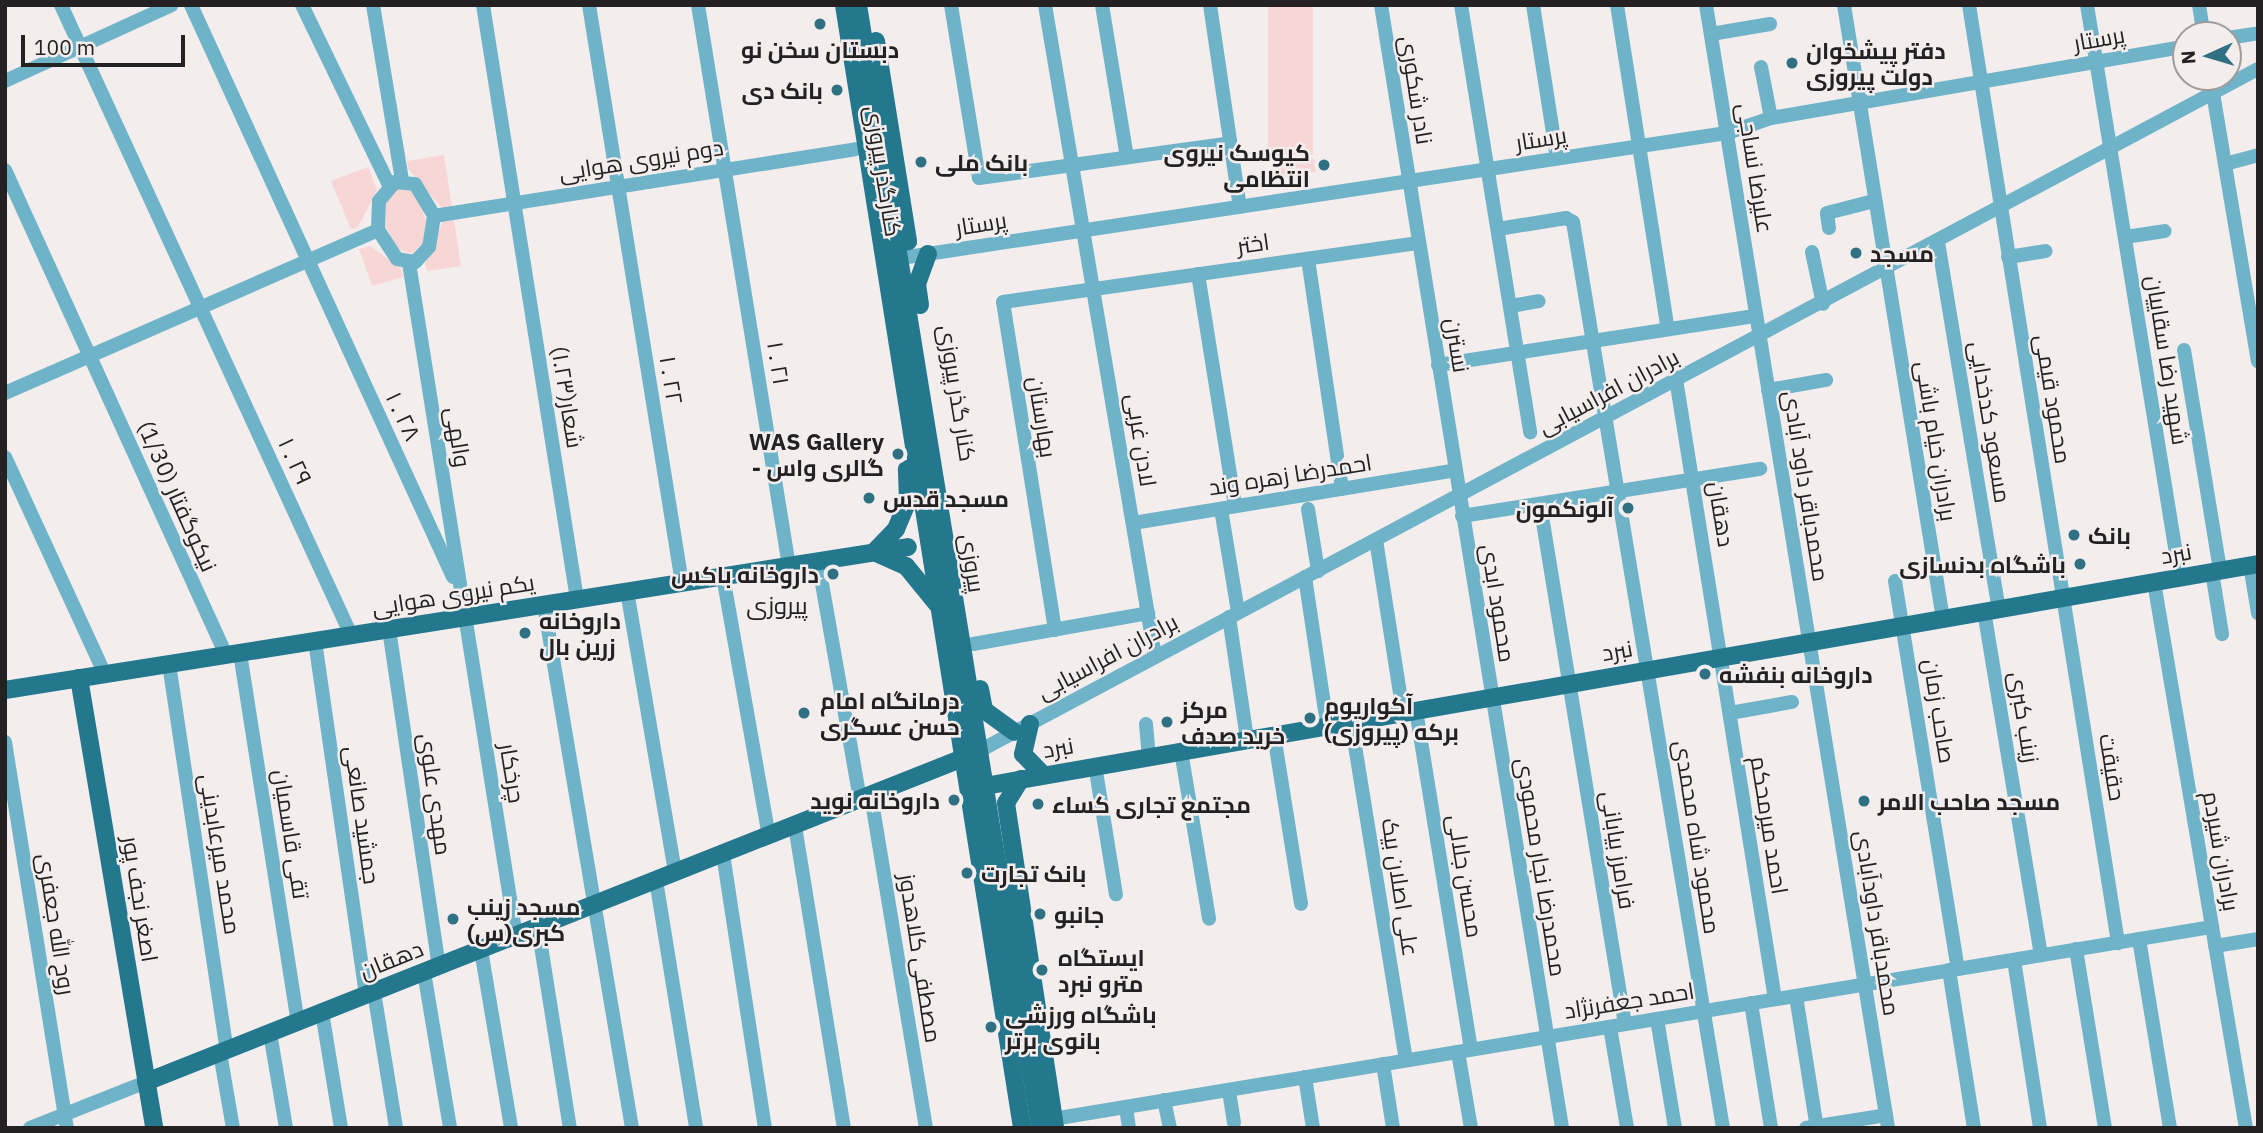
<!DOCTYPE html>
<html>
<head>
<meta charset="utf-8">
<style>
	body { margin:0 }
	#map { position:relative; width:2263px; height:1133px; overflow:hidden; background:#f3eded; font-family:"IBM Plex Sans",Cairo,sans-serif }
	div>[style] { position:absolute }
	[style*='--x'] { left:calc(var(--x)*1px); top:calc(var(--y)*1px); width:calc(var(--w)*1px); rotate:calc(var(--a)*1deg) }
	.green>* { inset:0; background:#f9d6d6; transform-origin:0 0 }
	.minor>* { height:14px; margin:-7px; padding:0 7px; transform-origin:7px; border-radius:7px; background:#6fb3c8 }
	.major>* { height:18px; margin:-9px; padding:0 9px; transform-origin:9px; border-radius:9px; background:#23788e }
	.dots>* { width:19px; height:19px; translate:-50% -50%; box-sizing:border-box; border:4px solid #f3eded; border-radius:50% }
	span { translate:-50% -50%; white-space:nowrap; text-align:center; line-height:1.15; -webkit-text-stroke:5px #f3eded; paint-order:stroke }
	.street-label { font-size:23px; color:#232121 }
	.poi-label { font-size:23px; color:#232121; font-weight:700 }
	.left { translate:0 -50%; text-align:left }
	.right { translate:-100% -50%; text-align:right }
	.neighbourhood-label { font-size:24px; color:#232121 }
	.frame { position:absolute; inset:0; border:7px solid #232121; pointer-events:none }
	.north { position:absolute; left:2172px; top:21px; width:70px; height:70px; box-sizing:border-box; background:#f3eded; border:2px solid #a09b9b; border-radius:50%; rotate:266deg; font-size:19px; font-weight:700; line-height:28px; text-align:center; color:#232121 }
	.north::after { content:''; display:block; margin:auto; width:24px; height:32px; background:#2f7183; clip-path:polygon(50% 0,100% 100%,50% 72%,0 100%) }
	.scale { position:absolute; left:21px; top:35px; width:164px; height:32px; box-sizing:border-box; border:4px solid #232121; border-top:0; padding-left:9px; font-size:21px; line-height:24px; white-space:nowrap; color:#232121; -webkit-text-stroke:5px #f3eded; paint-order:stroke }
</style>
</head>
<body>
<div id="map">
	<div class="green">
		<div style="left:1268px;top:5px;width:45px;height:150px"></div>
		<div style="clip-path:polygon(444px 155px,452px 207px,442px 208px,408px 169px,407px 161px)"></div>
		<div style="left:1314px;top:159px;width:13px;height:42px;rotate:81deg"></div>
		<div style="clip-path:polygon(368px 167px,377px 190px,358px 227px,351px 229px,331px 181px)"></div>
		<div style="clip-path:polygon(396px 189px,410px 190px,417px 197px,426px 220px,423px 243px,411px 254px,396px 248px,386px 227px,386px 202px)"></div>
		<div style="clip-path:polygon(454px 220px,461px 266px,427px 271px,425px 264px,443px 221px)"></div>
		<div style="clip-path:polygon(370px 246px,401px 268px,403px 277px,372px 286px,359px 249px)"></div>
	</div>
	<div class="minor">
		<div style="--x:61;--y:5;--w:694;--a:65.28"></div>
		<div style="--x:191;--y:5;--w:629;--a:65.39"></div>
		<div style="--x:302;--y:5;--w:200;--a:64.2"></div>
		<div style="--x:373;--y:5;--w:178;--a:80.6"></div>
		<div style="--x:483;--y:5;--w:601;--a:81.01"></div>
		<div style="--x:589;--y:5;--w:585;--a:80.86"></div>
		<div style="--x:698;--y:5;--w:568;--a:80.79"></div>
		<div style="--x:951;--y:5;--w:175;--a:80.8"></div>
		<div style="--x:979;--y:178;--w:254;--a:-7.9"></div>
		<div style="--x:1045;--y:5;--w:660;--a:80.41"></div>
		<div style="--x:1102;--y:5;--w:154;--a:80.7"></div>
		<div style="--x:1210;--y:5;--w:204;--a:81.6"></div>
		<div style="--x:1381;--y:5;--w:1137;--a:80.84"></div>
		<div style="--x:1461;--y:5;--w:433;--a:80.8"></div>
		<div style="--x:1533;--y:5;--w:155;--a:81.1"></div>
		<div style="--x:1617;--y:5;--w:328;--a:81.1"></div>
		<div style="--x:1706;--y:5;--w:1138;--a:80.79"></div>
		<div style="--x:1844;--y:5;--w:622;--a:80.84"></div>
		<div style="--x:1969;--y:5;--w:950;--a:80.97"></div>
		<div style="--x:2087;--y:5;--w:580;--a:80.78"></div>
		<div style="--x:2199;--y:5;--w:30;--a:81"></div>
		<div style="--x:1711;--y:34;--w:60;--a:-9.6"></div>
		<div style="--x:2228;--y:38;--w:30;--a:-9"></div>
		<div style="--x:1761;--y:67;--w:52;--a:78.9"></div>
		<div style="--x:5;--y:81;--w:183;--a:-24.5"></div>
		<div style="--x:2213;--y:93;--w:272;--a:80.5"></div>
		<div style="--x:2225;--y:164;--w:34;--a:-15"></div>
		<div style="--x:5;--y:170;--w:533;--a:65.5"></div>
		<div style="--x:395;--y:182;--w:20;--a:6"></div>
		<div style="--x:415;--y:184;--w:37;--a:59"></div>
		<div style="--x:434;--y:216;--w:31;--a:99"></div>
		<div style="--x:429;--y:247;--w:21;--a:133"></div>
		<div style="--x:415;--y:262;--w:18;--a:-171"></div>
		<div style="--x:397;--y:259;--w:35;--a:-123"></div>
		<div style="--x:378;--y:230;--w:29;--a:-88"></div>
		<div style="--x:379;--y:201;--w:25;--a:-50"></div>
		<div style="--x:434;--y:216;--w:426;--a:-9"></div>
		<div style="--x:1829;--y:228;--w:15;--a:-98"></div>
		<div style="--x:1827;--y:213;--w:49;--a:-14.3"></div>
		<div style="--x:1498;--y:229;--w:69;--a:-9.2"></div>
		<div style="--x:1566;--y:218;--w:8;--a:30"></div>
		<div style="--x:1573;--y:222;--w:918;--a:80.6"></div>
		<div style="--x:2125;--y:237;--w:40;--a:-8.5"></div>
		<div style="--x:1938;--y:242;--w:372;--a:80.6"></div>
		<div style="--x:1812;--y:252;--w:53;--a:78.1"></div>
		<div style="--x:2008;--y:257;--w:38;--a:-9"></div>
		<div style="--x:901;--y:258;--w:835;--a:-8.61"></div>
		<div style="--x:1727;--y:133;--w:46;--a:-18.8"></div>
		<div style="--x:1771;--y:118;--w:421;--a:-9.8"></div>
		<div style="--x:1308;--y:259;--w:232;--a:81.6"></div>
		<div style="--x:409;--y:263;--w:681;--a:80.97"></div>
		<div style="--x:1198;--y:274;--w:235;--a:80.9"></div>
		<div style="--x:1511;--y:306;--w:28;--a:-10"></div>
		<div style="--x:2184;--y:350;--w:224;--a:80.7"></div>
		<div style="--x:1438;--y:365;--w:322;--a:-8.8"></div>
		<div style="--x:1676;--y:379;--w:628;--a:80.93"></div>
		<div style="--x:1768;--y:390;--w:59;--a:-9.8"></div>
		<div style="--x:5;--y:393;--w:407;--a:-23.6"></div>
		<div style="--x:5;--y:457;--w:239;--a:65.3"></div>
		<div style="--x:1540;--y:504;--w:527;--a:80.72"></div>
		<div style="--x:1221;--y:509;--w:104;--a:80.6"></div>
		<div style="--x:1308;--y:509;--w:63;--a:80.8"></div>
		<div style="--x:1462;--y:516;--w:302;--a:-9"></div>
		<div style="--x:1133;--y:523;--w:326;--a:-9.3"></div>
		<div style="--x:1376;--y:540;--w:174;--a:81.1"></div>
		<div style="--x:818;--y:561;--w:243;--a:80"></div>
		<div style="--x:2250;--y:565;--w:49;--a:80.5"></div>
		<div style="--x:2212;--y:572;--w:63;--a:80.8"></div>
		<div style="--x:723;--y:576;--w:264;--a:80"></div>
		<div style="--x:1305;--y:577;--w:150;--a:81.5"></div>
		<div style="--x:1895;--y:581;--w:393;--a:80.8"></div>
		<div style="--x:2154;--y:582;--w:554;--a:80.44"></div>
		<div style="--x:627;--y:591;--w:286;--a:80.3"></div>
		<div style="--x:544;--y:605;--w:530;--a:80.45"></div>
		<div style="--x:1984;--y:611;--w:349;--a:80.6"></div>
		<div style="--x:1229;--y:617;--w:123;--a:81.6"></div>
		<div style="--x:389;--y:629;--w:341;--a:81.6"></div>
		<div style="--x:1055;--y:630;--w:332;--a:-99"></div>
		<div style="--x:1003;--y:302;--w:420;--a:-8.1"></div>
		<div style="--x:315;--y:641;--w:358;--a:81.8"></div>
		<div style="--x:973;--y:644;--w:178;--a:-10"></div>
		<div style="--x:240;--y:653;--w:374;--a:81.1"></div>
		<div style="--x:169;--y:664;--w:390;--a:81.5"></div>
		<div style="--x:1416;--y:710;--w:343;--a:80.8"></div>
		<div style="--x:1730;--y:713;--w:63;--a:-10.1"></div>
		<div style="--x:1351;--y:721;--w:343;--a:80.8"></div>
		<div style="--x:1146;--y:724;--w:32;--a:85"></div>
		<div style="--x:1274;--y:735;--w:171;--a:80.9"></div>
		<div style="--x:5;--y:742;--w:391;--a:80.9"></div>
		<div style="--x:979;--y:751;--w:1449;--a:-28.07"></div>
		<div style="--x:1181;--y:751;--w:170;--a:80.5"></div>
		<div style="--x:1095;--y:765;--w:131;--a:80.8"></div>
		<div style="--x:871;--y:796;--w:337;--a:80.6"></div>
		<div style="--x:795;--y:826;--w:306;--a:80.8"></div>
		<div style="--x:723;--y:854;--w:277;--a:81.3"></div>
		<div style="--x:656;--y:880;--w:251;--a:80.8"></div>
		<div style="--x:538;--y:927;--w:204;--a:81"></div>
		<div style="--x:2139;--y:939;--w:192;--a:80.7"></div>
		<div style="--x:2215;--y:946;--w:44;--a:-9.2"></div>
		<div style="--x:2076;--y:949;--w:181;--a:80.8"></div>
		<div style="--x:481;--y:950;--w:181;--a:80.4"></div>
		<div style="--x:2014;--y:960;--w:170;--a:81.2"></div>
		<div style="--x:1949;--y:970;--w:160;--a:81"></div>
		<div style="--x:424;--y:972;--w:158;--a:80.5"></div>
		<div style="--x:374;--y:992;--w:138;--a:80.8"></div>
		<div style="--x:1796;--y:996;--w:134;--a:81"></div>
		<div style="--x:1751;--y:1003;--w:127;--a:80.9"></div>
		<div style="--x:322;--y:1012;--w:118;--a:80.7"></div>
		<div style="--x:1657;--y:1019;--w:110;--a:80.6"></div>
		<div style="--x:1610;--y:1027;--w:102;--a:80.4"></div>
		<div style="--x:270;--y:1033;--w:96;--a:80.4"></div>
		<div style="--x:1458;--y:1052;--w:77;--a:80.3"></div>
		<div style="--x:220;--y:1053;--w:76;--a:80.2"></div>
		<div style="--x:1383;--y:1064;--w:65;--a:81.1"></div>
		<div style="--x:1305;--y:1077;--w:52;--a:81.1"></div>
		<div style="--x:1229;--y:1091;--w:32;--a:81"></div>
		<div style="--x:1164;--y:1100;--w:29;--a:78"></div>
		<div style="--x:1126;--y:1107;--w:21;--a:82"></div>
		<div style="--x:1053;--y:1119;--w:1175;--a:-9.41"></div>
		<div style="--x:30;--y:1128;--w:125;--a:-21.6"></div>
		<div style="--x:1806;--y:1128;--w:81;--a:-9.2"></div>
	</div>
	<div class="major">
		<div style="--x:844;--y:5;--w:1137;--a:80.99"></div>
		<div style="--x:858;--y:5;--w:1138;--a:80.79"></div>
		<div style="--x:876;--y:41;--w:203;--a:80.9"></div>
		<div style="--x:920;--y:305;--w:21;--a:-98"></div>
		<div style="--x:917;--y:284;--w:32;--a:-70"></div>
		<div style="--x:874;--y:552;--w:32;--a:-46"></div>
		<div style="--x:896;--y:529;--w:30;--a:-67"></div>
		<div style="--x:908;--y:501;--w:32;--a:-92"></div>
		<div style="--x:874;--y:552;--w:35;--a:24"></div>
		<div style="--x:906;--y:566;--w:49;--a:50.8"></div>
		<div style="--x:79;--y:678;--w:456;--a:80.5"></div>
		<div style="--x:980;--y:689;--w:21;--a:79"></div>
		<div style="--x:984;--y:710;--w:37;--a:36"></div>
		<div style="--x:5;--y:690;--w:914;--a:-9"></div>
		<div style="--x:1030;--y:724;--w:31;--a:103"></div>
		<div style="--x:1023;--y:754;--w:29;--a:46"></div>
		<div style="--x:1021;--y:779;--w:28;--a:122"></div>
		<div style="--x:1006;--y:803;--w:329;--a:81.4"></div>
		<div style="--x:985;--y:786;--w:1292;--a:-9.89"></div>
		<div style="--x:146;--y:1082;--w:890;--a:-21.63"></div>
	</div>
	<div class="dots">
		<div style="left:820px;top:24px;background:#2f7183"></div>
		<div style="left:1792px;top:63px;background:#2f7183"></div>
		<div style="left:837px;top:90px;background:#2f7183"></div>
		<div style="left:921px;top:162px;background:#2f7183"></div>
		<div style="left:1324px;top:165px;background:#2f7183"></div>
		<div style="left:1856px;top:253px;background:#2f7183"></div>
		<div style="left:898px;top:454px;background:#2f7183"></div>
		<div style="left:869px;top:498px;background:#2f7183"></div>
		<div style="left:1628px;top:508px;background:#2f7183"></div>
		<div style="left:2074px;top:535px;background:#2f7183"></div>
		<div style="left:2080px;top:564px;background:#2f7183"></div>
		<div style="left:833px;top:574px;background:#2f7183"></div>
		<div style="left:525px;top:633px;background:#2f7183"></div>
		<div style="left:1705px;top:674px;background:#2f7183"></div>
		<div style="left:804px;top:713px;background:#2f7183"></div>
		<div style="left:1310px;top:718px;background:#2f7183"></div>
		<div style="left:1167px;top:722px;background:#2f7183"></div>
		<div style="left:954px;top:800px;background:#2f7183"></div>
		<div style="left:1864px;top:801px;background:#2f7183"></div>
		<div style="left:1038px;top:804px;background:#2f7183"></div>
		<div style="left:967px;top:873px;background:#2f7183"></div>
		<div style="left:1040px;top:914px;background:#2f7183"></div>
		<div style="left:453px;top:919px;background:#2f7183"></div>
		<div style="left:1042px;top:970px;background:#2f7183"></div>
		<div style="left:991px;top:1027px;background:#2f7183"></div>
	</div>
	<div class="street-label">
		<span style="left:2099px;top:38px;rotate:-10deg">پرستار</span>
		<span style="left:1417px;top:90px;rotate:81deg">نادر شکوری</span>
		<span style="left:1541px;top:138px;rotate:-9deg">پرستار</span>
		<span style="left:641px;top:159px;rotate:-9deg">دوم نیروی هوایی</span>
		<span style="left:1756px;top:168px;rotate:81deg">علیرضا نساجی</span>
		<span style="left:884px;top:171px;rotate:81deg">کنارگذر پیروزی</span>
		<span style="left:981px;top:223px;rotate:-9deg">پرستار</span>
		<span style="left:1253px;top:243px;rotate:-8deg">اختر</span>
		<span style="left:1458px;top:345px;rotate:81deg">نسترن</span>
		<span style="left:2168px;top:360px;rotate:81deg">شهید رضا سقاییان</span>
		<span style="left:779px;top:363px;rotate:81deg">۱ . ۲۱</span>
		<span style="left:672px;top:380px;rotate:81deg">۱ . ۲۲</span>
		<span style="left:1608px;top:391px;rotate:-28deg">برادران افراسیابی</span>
		<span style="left:958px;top:393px;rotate:81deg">کنار گذر پیروزی</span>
		<span style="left:568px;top:397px;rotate:81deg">شعار(۱.۲۳)</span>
		<span style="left:2054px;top:399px;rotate:81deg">محمود قیمی</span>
		<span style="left:404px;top:416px;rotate:65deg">۱ . ۲۸</span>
		<span style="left:1043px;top:417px;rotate:81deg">بهارستان</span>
		<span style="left:1991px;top:422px;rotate:81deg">مسعود کدخدایی</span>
		<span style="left:459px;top:437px;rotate:81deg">والهی</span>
		<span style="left:1142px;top:440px;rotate:81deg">لادن غربی</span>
		<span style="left:1937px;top:441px;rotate:81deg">برادران خیام باشی</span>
		<span style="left:296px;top:461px;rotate:65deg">۱ . ۲۹</span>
		<span style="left:1290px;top:474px;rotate:-9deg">احمدرضا زهره وند</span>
		<span style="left:1807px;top:486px;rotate:81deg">محمدباقر داود آبادی</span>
		<span style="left:178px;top:496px;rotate:66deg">نیکوگفتار (1/30)</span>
		<span style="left:1722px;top:514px;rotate:81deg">دهقان</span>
		<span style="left:2176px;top:553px;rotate:-10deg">نبرد</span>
		<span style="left:973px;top:563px;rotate:81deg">پیروزی</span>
		<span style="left:453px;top:594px;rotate:-9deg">یکم نیروی هوایی</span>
		<span style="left:1499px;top:603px;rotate:81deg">محمود ابدی</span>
		<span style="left:1617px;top:650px;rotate:-10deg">نبرد</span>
		<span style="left:1107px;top:656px;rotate:-28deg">برادران افراسیابی</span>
		<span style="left:1940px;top:711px;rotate:81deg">صاحب زمان</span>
		<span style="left:2025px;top:717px;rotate:81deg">زینب کبری</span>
		<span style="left:1058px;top:747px;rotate:-10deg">نبرد</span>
		<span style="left:2113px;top:767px;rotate:81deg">حقیقت</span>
		<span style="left:513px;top:773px;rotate:81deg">چرخکار</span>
		<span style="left:436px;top:794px;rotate:82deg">مهدی علوی</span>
		<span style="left:363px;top:815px;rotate:82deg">جمشید صانعی</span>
		<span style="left:1770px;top:825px;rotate:81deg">احمد میرمحکم</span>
		<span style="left:292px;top:834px;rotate:81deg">تقی قاسمیان</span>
		<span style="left:1698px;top:837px;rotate:81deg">محمود شاه محمدی</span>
		<span style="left:1619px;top:850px;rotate:81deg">فرامرز بیابانی</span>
		<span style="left:2222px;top:851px;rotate:80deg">برادران شیردم</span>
		<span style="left:221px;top:854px;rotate:81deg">محمد میرعابدینی</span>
		<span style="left:1542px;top:867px;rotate:81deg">محمدرضا نجار محمودی</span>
		<span style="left:1466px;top:876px;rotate:81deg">محسن جلالی</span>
		<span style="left:1401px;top:887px;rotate:81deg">علی اصلان بیک</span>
		<span style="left:141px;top:899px;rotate:81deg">اصغر نجف پور</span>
		<span style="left:1878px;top:923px;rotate:81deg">محمدباقر داودآبادی</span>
		<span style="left:57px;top:924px;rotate:81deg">روح الله جعفری</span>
		<span style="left:921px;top:958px;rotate:81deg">مصطفی کلاهدوز</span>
		<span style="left:391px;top:959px;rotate:-22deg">دهقان</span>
		<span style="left:1629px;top:1000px;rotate:-9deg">احمد جعفرنژاد</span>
	</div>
	<div class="poi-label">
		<span style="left:820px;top:49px">دبستان سخن نو</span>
		<span class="left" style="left:1806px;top:63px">دفتر پیشخوان<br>دولت پیروزی</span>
		<span class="right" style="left:823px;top:90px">بانک دی</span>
		<span class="right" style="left:1310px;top:165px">کیوسک نیروی<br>انتظامی</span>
		<span class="left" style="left:935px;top:162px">بانک ملی</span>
		<span class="left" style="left:1870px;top:253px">مسجد</span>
		<span class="right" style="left:884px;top:454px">WAS Gallery<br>- گالری واس</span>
		<span class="left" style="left:883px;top:498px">مسجد قدس</span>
		<span class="right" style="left:1614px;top:508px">آلونکمون</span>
		<span class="left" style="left:2088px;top:535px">بانک</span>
		<span class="right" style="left:2066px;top:564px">باشگاه بدنسازی</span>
		<span class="right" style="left:819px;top:574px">داروخانه باکس</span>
		<span class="left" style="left:539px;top:633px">داروخانه<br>زرین بال</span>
		<span class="left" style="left:1719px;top:674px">داروخانه بنفشه</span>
		<span class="left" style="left:820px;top:713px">درمانگاه امام<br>حسن عسگری</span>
		<span class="left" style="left:1324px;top:718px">آکواریوم<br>برکه (پیروزی)</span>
		<span class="left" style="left:1181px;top:722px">مرکز<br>خرید صدف</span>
		<span class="right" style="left:940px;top:800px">داروخانه نوید</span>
		<span class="left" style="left:1878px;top:801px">مسجد صاحب الامر</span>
		<span class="left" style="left:1052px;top:804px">مجتمع تجاری کساء</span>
		<span class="left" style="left:981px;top:873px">بانک تجارت</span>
		<span class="left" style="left:467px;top:919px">مسجد زینب<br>کبری(س)</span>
		<span class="left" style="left:1054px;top:914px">جانبو</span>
		<span class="left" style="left:1058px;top:970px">ایستگاه<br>مترو نبرد</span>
		<span class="left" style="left:1005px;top:1027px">باشگاه ورزشی<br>بانوی برتر</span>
	</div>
	<div class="neighbourhood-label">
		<span style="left:777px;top:606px">پیروزی</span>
	</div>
	<div class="frame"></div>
	<div class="north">N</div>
	<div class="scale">100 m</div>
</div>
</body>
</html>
